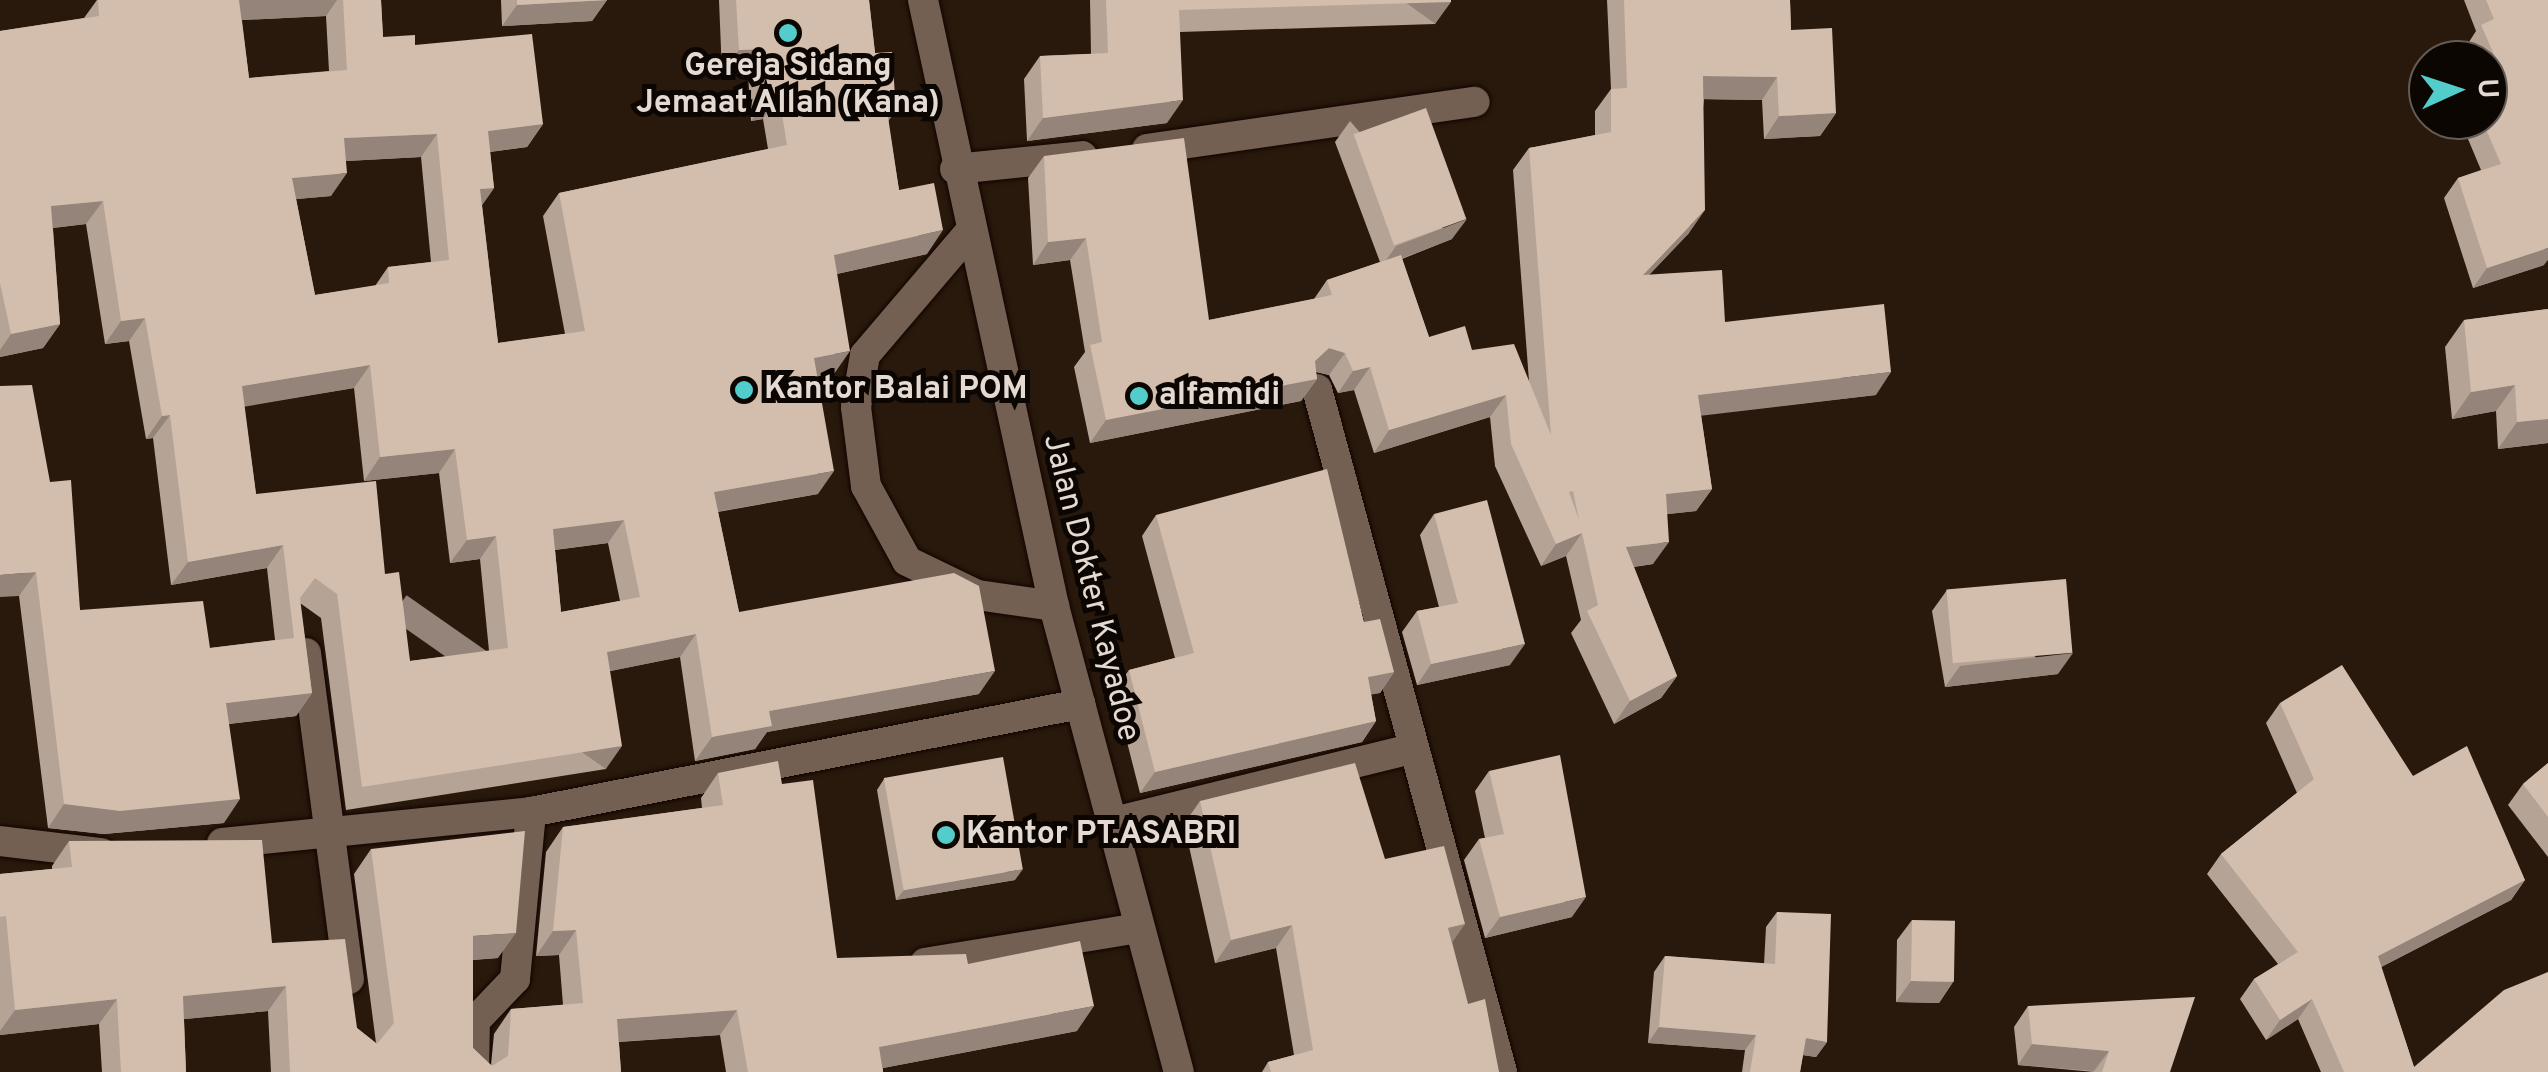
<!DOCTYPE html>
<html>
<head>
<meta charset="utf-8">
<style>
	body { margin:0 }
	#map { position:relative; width:2548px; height:1072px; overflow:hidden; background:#29190c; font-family:Overpass,sans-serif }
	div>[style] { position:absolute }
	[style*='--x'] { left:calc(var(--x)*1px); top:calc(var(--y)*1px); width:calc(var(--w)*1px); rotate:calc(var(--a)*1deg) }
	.roads { filter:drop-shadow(0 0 2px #110400) drop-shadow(0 0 2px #110400) }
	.minor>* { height:30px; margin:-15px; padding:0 15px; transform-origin:15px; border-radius:15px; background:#746052 }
	.wall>* { inset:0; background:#b5a395 }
	.shaded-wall>* { inset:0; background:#948479; transform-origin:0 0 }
	.building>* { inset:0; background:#d3bdad; transform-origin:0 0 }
	.dots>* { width:28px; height:28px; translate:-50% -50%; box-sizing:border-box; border:5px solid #0c0603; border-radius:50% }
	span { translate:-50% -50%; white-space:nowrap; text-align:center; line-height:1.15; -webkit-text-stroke:10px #0c0603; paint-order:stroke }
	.poi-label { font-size:32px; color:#e5dad1; font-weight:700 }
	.left { translate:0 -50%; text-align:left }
	.street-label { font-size:32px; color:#e5dad1 }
	.north { position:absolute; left:2408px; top:40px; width:100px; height:100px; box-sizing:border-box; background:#0c0603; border:2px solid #635b55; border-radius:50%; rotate:87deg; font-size:28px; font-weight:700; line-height:40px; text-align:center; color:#e5dad1 }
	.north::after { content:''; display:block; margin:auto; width:35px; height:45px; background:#53cdcb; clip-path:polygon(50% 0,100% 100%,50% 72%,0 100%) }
</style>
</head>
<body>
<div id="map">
	<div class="roads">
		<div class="minor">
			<div style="--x:923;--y:0;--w:620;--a:77.8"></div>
			<div style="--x:1054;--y:606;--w:482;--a:75"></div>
			<div style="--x:1147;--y:149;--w:331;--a:-8.2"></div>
			<div style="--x:955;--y:169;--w:128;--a:-5.8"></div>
			<div style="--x:968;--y:234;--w:159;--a:130.4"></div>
			<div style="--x:865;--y:355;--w:53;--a:99.8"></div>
			<div style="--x:856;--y:407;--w:80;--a:82.8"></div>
			<div style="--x:866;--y:486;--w:85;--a:61.3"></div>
			<div style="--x:907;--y:561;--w:78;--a:25.9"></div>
			<div style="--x:977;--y:595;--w:78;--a:8.1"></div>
			<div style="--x:1317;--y:389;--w:708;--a:74.84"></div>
			<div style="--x:306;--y:653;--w:329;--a:82.5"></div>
			<div style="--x:1118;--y:821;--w:303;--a:-13.8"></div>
			<div style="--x:0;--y:841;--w:102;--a:6.8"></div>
			<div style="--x:222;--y:843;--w:311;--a:-5.7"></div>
			<div style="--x:531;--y:812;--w:560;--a:-11.13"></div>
			<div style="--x:925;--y:963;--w:217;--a:-9.3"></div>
			<div style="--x:474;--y:1072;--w:51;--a:-88.9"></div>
			<div style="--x:475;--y:1021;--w:58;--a:-46.4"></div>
			<div style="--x:515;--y:979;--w:168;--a:-84.5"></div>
		</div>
	</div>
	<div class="wall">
		<div style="clip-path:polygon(evenodd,97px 0,381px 0,383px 37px,415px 45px,543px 124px,527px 147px,490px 152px,494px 188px,482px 205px,498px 343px,565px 334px,543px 216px,559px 193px,768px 149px,763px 119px,751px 121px,748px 72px,722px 74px,719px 0,869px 0,875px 53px,896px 110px,888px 121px,899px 190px,927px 254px,837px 274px,834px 374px,818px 377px,818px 494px,718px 512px,739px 612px,979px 694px,767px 732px,755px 749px,695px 761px,680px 657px,610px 671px,606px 769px,346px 810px,321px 618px,300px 603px,312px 693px,296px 716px,229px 724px,224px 823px,104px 834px,48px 828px,19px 596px,50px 482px,80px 610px,210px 648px,275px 640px,267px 568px,171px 585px,153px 438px,146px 439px,129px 341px,105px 344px,86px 224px,53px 228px,60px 324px,43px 348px,0 357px,0 31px,84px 18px,97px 0,326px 16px,329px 71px,249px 78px,242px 20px,326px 16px,97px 0,421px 157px,431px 262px,388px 267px,375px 286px,315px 295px,296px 199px,331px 196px,346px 161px,421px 157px,97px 0,354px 388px,364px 481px,439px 473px,450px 563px,480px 559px,489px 651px,410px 661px,385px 574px,256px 494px,244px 406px,354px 388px,97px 0,608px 543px,620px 601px,561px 612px,555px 550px,608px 543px)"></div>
		<div style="clip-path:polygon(501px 0,607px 0,592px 21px,502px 26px)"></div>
		<div style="clip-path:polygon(1090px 0,1451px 0,1435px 24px,1180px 32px,1167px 123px,1027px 141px,1024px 79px,1040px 56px,1091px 54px)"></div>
		<div style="clip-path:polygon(1607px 0,1790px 0,1791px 30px,1836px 113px,1820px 136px,1764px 139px,1762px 100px,1704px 99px,1689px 233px,1649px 275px,1725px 322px,1876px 395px,1701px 415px,1712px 489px,1696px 511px,1667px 514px,1653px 564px,1634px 567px,1677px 676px,1661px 698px,1614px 724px,1571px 633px,1581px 620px,1566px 556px,1541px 566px,1495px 466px,1490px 417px,1374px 453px,1354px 390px,1338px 393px,1329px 375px,1316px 372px,1317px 379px,1301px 401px,1090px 443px,1074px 367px,1085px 352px,1070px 260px,1033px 265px,1028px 178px,1044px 156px,1209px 320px,1314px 299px,1327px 280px,1380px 262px,1335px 142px,1350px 121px,1452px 239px,1402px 259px,1429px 337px,1472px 350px,1529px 381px,1513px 170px,1529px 148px,1595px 135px,1595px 111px,1611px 89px)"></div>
		<div style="clip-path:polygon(2464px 0,2548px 0,2544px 265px,2473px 288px,2444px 198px,2458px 178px,2481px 170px,2460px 120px,2488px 120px,2488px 60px,2474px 60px,2467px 45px,2476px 31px)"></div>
		<div style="clip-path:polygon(2548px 309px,2548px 443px,2498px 449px,2496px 411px,2452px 419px,2445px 347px,2464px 320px)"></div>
		<div style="clip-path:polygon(1434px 514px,1510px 665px,1417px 685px,1402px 632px,1417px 611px,1439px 607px,1420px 535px)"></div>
		<div style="clip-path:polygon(1156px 515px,1364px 622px,1394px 672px,1380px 693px,1371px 694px,1376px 721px,1362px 742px,1140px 793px,1114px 691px,1129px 670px,1175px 658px,1142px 536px)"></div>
		<div style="clip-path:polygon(1947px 590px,2058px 674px,1945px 687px,1932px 611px)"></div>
		<div style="clip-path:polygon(2280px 703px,2413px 776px,2525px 880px,2511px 900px,2381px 967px,2414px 1067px,2548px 1072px,2321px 1072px,2298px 1019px,2266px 1040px,2240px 999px,2254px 979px,2278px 964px,2207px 874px,2221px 854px,2297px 793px,2266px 723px)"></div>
		<div style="clip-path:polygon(2548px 763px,2548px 857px,2508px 805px,2523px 784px)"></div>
		<div style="clip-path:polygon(1489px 771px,1572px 917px,1485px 938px,1464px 860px,1479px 839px,1485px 838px,1475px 791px)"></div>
		<div style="clip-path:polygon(718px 773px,782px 784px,837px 958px,968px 964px,1077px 1031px,883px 1068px,883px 1072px,726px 1072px,720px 1035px,619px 1042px,621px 1072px,271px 1072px,268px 1011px,184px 1019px,186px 1072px,102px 1072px,99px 1024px,0 1035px,0 874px,52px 869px,52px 866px,69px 841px,272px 943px,357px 1028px,376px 1043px,354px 874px,371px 849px,498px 958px,473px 960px,473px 1048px,491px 1065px,494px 1034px,511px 1009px,563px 1005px,559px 955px,536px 956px,546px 852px,563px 827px,702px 808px,701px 798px)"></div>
		<div style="clip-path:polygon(884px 779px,1015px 880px,896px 900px,877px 790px)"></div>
		<div style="clip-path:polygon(1200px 801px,1385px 859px,1452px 942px,1468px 1004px,1499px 1072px,1262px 1072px,1268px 1062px,1294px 1055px,1276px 948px,1215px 963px,1184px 824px)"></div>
		<div style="clip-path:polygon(1777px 912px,1827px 1042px,1816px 1057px,1803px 1055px,1800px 1072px,1742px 1072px,1745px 1050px,1648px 1043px,1654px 972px,1665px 956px,1764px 964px,1766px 927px)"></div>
		<div style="clip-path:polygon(1912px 920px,1953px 982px,1939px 1003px,1896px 1002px,1897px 940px)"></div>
		<div style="clip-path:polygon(2028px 1006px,2170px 1072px,2094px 1072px,2018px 1065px,2014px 1027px)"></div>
	</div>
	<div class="shaded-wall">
		<div style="clip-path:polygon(237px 0,337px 0,326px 16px,222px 21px)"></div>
		<div style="clip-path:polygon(607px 0,592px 21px,502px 26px,517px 5px)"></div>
		<div style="left:1451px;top:2px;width:27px;height:272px;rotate:126deg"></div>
		<div style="clip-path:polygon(764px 49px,748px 72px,722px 74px,739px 50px)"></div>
		<div style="clip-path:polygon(1703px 76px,1777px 77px,1762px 100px,1688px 99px)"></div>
		<div style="clip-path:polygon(779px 96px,763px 119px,751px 121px,768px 97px)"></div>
		<div style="clip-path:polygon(1183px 100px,1167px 123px,1027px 141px,1043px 118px)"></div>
		<div style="clip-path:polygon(887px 110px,896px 110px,880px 133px)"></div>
		<div style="clip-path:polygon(1836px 113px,1820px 136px,1764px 139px,1779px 116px)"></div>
		<div style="clip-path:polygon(543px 124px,527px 147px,472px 154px,488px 131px)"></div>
		<div style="clip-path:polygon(437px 134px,421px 157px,328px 162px,344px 138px)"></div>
		<div style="clip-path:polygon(347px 173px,331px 196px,275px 201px,292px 178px)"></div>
		<div style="clip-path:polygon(494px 188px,478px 211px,480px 189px)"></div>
		<div style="clip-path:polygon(103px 201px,86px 224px,35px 230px,51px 206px)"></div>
		<div style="clip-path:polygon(1705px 210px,1689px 233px,1627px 298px,1643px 275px)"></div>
		<div style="clip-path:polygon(1467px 219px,1452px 239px,1382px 266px,1396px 246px)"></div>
		<div style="clip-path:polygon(943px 230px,927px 254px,818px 278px,834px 255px)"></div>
		<div style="clip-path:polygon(1086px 238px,1070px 260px,1033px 265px,1048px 242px)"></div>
		<div style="clip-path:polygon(2548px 248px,2548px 260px,2544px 265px,2473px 288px,2487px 268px)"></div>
		<div style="clip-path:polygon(145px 318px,129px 341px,105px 344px,121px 321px)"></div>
		<div style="clip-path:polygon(60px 324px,43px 348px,0 357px,0 350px,11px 334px)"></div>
		<div style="clip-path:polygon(1329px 348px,1345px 353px,1329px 375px,1313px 371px,1317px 379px,1301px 401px,1090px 443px,1106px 420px,1315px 361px)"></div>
		<div style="clip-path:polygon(850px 351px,834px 374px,798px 381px,814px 358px)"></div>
		<div style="clip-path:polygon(370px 365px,354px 388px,225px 410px,242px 386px)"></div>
		<div style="clip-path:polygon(1370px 367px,1354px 390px,1338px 393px,1353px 371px)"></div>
		<div style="clip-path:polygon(1891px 372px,1876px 395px,1682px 418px,1698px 395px)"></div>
		<div style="clip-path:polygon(2515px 385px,2496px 411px,2452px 419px,2471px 392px)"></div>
		<div style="clip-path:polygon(1506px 395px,1490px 417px,1374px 453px,1389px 430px)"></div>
		<div style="clip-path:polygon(170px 415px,153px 438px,146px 439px,162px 416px)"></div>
		<div style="clip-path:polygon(2548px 419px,2548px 443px,2498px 449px,2517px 422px)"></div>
		<div style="clip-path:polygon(455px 449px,439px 473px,364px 481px,380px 457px)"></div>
		<div style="clip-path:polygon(834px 471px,818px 494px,698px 515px,714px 492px)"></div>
		<div style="clip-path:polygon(1712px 489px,1696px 511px,1651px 516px,1666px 494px)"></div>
		<div style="clip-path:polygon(624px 520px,608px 543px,537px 552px,553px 529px)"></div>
		<div style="clip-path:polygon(1582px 533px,1566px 556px,1541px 566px,1556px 544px)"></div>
		<div style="clip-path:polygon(496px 536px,480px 559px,450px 563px,467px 540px)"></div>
		<div style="clip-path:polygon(1669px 542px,1653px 564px,1610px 570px,1626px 547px)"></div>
		<div style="clip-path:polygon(283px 545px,267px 568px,171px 585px,188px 562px)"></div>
		<div style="clip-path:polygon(36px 572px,19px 596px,0 597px,0 575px)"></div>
		<div style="clip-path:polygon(696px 634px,680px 657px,591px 675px,607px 652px)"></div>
		<div style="clip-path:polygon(1525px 644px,1510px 665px,1417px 685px,1431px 664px)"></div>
		<div style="clip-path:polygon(2073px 653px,2058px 674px,1945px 687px,1960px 666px)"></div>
		<div style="clip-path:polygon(995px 671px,979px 694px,767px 732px,755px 749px,695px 761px,712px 737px,769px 711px)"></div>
		<div style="clip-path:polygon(1394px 672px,1380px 693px,1353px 698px,1368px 677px)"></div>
		<div style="clip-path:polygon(1677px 676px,1661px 698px,1614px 724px,1630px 701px)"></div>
		<div style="clip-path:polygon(312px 693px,296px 716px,210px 726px,226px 703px)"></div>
		<div style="clip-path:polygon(1376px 721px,1362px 742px,1140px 793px,1155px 772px)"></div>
		<div style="left:622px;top:746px;width:28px;height:263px;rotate:125deg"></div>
		<div style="clip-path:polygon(240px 799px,224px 823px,104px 834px,48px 828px,64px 804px)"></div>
		<div style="clip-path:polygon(1023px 869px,1015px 880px,896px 900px,904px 890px)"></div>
		<div style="clip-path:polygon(2525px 880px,2511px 900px,2364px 976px,2378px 956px)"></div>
		<div style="clip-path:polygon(1586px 897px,1572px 917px,1485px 938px,1500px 917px)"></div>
		<div style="clip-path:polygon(1465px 924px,1449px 947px,1448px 928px)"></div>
		<div style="clip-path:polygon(1292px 925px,1276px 948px,1215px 963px,1231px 940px)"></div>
		<div style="clip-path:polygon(576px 930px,559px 955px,536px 956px,553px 931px)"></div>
		<div style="clip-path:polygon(516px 933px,498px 958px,456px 961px,473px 936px)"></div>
		<div style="clip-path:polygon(1911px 981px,1953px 982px,1939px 1003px,1896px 1002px)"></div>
		<div style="clip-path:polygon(286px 986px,268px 1011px,165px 1021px,183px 996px)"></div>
		<div style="clip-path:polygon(117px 999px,99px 1024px,0 1035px,0 1031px,15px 1010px)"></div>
		<div style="clip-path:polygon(2312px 999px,2298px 1019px,2266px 1040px,2280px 1020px)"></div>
		<div style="clip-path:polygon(1094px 1006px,1077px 1031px,862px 1072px,879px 1047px)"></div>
		<div style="clip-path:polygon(737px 1010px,720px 1035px,599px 1043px,617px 1019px)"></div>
		<div style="clip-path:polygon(1659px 1027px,1756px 1035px,1745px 1050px,1648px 1043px)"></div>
		<div style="clip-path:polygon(1806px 1038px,1827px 1042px,1816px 1057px,1795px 1054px)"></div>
		<div style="clip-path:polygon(2032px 1044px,2109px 1051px,2094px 1071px,2018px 1065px)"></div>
	</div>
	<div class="building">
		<div style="clip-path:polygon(evenodd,98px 0,239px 0,249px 78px,347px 70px,343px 0,381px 0,383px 37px,415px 35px,415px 45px,532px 34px,543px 124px,488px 131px,494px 188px,480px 189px,498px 343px,585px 331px,559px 193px,787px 145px,779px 96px,768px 97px,764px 49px,739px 50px,736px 0,869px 0,875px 53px,892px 52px,896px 110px,887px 110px,899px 190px,934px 183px,943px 230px,834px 255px,850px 351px,814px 358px,834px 471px,714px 492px,739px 612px,954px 573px,979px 586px,995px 671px,769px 711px,772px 726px,712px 737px,696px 634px,607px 652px,622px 746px,362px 787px,337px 594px,315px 578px,300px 598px,312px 693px,226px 703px,240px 799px,120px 811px,64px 804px,36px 572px,0 575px,0 386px,32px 385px,50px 482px,71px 480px,80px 610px,203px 601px,210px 648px,294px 638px,283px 545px,188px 562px,170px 415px,162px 416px,145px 318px,121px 321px,103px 201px,51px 206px,60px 324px,11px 334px,0 283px,0 31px,99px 16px,98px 0,437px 134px,449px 260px,388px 267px,389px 283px,315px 295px,292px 178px,347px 173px,344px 138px,437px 134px,98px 0,370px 365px,380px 457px,455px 449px,467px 540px,496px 536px,508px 648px,410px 661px,399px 572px,385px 574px,376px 481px,256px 494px,242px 386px,370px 365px,98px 0,624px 520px,640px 597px,561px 612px,553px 529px,624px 520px)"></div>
		<div style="clip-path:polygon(517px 0,607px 0,517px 5px)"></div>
		<div style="clip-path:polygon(1106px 0,1451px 0,1451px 2px,1179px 10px,1183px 100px,1043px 118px,1040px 56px,1108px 53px)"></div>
		<div style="clip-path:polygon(evenodd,1624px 0,1790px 0,1791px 30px,1832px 28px,1836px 113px,1779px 116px,1777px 77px,1703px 76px,1705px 210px,1643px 275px,1722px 270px,1725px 322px,1884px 304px,1891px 372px,1698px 395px,1712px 489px,1666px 494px,1669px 542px,1626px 547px,1677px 676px,1630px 701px,1587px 611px,1598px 605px,1582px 533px,1556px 544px,1511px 444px,1506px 395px,1389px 430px,1370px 367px,1353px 371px,1345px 353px,1329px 348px,1315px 361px,1317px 379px,1106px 420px,1090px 345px,1102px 342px,1086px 238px,1048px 242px,1044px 156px,1184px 138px,1209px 320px,1332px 295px,1327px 280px,1401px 255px,1429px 337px,1465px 326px,1472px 350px,1514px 344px,1551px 435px,1529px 148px,1611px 132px,1611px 89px,1627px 88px,1624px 0,1573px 491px,1579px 520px,1569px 492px,1573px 491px)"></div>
		<div style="clip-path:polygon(2486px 0,2548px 0,2548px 248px,2487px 268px,2458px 178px,2501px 164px,2482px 120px,2488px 120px,2488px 62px,2496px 59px,2481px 25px,2494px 19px)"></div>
		<div style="left:1426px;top:108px;width:118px;height:77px;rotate:70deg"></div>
		<div style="clip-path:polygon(2548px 309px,2548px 419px,2517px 422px,2515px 385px,2471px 392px,2464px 320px)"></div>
		<div style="clip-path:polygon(1327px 469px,1364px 622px,1380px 619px,1394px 672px,1368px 677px,1376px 721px,1155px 772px,1129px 670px,1194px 653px,1156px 515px)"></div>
		<div style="clip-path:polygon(1487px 500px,1525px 644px,1431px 664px,1417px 611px,1458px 603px,1434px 514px)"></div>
		<div style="left:2066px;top:579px;width:74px;height:120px;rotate:85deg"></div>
		<div style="clip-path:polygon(2342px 665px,2413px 776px,2467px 746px,2525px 880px,2378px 956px,2414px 1067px,2504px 990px,2548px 972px,2548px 1072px,2344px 1072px,2312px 999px,2280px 1020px,2254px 979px,2298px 952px,2221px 854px,2314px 779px,2280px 703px)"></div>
		<div style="clip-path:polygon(1560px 755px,1586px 897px,1500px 917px,1479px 839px,1504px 834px,1489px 771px)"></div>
		<div style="left:1003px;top:757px;width:114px;height:121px;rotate:80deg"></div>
		<div style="clip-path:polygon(778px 761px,782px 784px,813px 780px,837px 958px,966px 954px,968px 964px,1080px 941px,1094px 1006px,879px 1047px,883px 1072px,748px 1072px,737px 1010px,617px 1019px,621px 1072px,290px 1072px,286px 986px,183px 996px,186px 1072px,121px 1072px,117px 999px,15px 1010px,6px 916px,0 917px,0 874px,72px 867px,69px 841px,262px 840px,272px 943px,345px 939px,357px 1028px,377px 1044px,394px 1023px,371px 849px,525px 831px,516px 933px,473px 936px,473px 1048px,492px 1066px,508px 1056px,511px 1009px,583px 1003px,576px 930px,553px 931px,563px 827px,723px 805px,718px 773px)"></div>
		<div style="clip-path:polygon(1355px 763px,1385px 859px,1444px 846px,1465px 924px,1448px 928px,1468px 1004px,1485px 999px,1499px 1072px,1271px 1072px,1268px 1062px,1313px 1050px,1292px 925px,1231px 940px,1200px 801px)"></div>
		<div style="clip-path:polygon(2548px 763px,2548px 817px,2523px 784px)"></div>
		<div style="clip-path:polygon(1777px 912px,1831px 914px,1827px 1042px,1806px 1038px,1800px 1072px,1750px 1072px,1756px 1035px,1659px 1027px,1665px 956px,1775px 964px)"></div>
		<div style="left:1912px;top:920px;width:43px;height:61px;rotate:1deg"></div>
		<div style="clip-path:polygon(2195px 997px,2170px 1072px,2102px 1072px,2109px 1051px,2032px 1044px,2028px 1006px)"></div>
	</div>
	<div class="dots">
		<div style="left:788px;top:33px;background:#53cdcb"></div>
		<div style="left:744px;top:390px;background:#53cdcb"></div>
		<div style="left:1139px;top:396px;background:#53cdcb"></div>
		<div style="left:946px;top:835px;background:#53cdcb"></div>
	</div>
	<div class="poi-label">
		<span style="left:788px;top:86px">Gereja Sidang<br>Jemaat Allah (Kana)</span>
		<span class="left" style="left:764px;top:390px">Kantor Balai POM</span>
		<span class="left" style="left:1159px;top:396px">alfamidi</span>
		<span class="left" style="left:966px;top:835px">Kantor PT.ASABRI</span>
	</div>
	<div class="street-label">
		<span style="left:1090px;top:588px;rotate:76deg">Jalan Dokter Kayadoe</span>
	</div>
	<div class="north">U</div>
</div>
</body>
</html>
